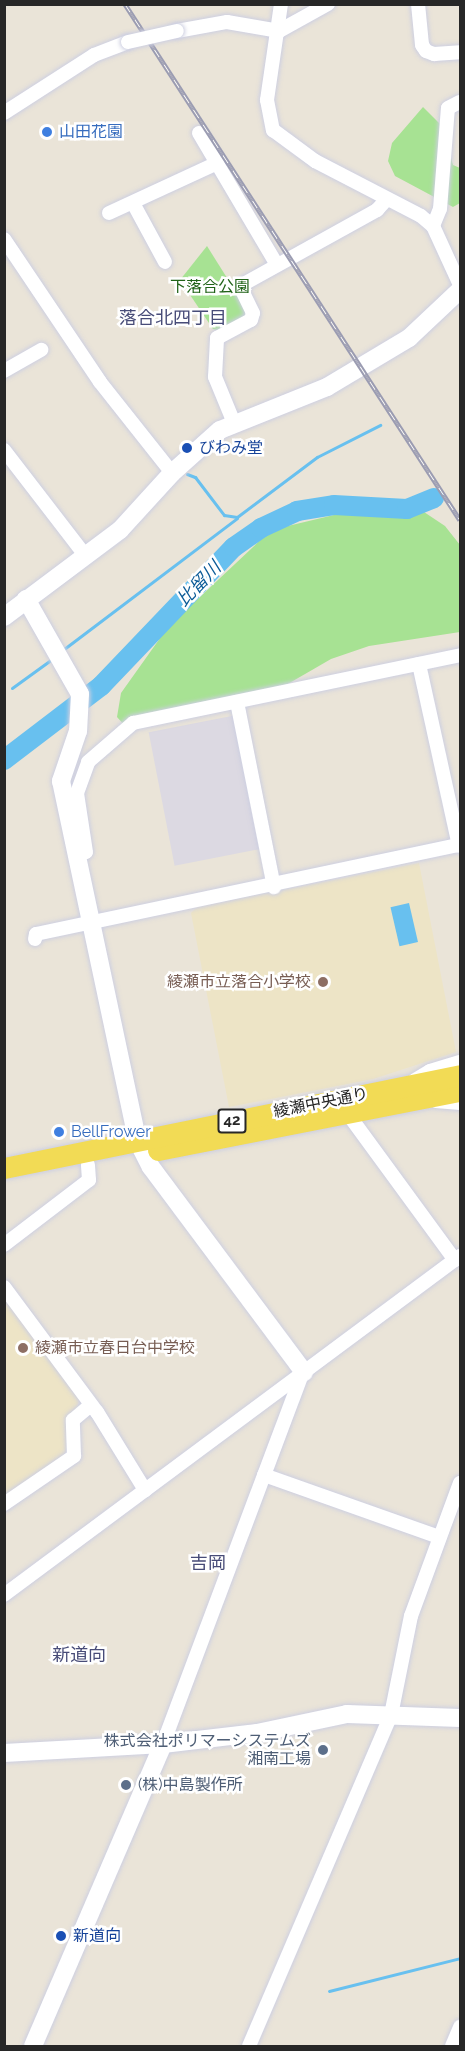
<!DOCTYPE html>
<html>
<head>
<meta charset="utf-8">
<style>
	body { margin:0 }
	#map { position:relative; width:465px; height:2051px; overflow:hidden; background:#eae4d8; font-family:Raleway,"Noto Sans JP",sans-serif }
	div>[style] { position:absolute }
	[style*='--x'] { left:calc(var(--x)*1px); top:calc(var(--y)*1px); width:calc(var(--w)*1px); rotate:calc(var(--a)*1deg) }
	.industrial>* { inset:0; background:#dcd9e2; transform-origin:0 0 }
	.education>* { inset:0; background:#ede4c6 }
	.green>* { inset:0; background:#a7e293 }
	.water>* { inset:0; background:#68c0ef; transform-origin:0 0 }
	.stream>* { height:3px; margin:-1.5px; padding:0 1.5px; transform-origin:1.5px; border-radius:1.5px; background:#68c0ef }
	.river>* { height:20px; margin:-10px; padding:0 10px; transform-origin:10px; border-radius:10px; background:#68c0ef }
	.roads { filter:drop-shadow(0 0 2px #cdcfe1) drop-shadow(0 0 2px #cdcfe1) }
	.street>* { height:14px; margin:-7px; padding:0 7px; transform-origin:7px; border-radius:7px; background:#fff }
	.secondary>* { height:18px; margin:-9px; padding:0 9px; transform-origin:9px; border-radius:9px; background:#fff }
	.primary>* { height:21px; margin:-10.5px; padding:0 10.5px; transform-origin:10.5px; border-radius:10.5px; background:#f2db55 }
	.rail>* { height:5px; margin-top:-2.5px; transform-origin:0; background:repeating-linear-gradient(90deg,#fff 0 9px,#9b9cb2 0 18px); box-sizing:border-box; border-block:2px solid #9b9cb2 }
	.bridges { filter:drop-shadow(0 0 2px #cdcfe1) drop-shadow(0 0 2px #cdcfe1) }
	.street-bridge>* { height:14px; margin:-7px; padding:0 7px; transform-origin:7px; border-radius:7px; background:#fff }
	.dots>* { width:16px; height:16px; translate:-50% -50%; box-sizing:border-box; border:3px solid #fff; border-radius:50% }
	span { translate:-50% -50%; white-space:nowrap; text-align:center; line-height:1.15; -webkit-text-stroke:5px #fff; paint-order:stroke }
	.shield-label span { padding:2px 4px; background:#fff; border:2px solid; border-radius:4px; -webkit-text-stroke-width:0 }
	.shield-label { font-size:15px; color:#272727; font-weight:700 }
	.shop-label { font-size:16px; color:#366cbe }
	.left { translate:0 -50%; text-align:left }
	.park-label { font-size:16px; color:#216318 }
	.transit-label { font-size:16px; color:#164399 }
	.education-label { font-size:16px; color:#785e54 }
	.right { translate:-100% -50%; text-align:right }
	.street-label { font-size:16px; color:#272727 }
	.service-label { font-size:16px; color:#4e5e75 }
	.neighbourhood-label { font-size:18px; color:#484c78 }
	.water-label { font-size:18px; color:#0b5b97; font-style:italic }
	.frame { position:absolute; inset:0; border:6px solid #272727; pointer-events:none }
</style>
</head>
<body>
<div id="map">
	<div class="industrial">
		<div style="left:237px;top:715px;width:136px;height:90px;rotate:79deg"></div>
	</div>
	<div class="education">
		<div style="clip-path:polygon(419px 863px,456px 1052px,373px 1079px,229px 1107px,191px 913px,197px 907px)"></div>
		<div style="clip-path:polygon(4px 1298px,79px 1399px,64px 1458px,4px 1499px)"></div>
	</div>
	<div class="green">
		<div style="clip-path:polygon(423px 107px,442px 126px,453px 165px,460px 168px,460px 203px,453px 207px,395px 176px,388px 161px,392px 143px)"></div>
		<div style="clip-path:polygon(207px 246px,249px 313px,222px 331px,213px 329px,180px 280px)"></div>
		<div style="clip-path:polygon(421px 510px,445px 526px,460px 545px,460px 632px,369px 646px,331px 659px,274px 692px,126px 727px,117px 717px,121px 693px,168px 627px,271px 530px,334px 515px)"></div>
	</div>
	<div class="water">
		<div style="left:409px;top:903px;width:40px;height:19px;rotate:77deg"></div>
	</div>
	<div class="stream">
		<div style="--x:187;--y:474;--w:9;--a:21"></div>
		<div style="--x:195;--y:477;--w:48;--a:52.7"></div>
		<div style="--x:224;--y:515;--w:13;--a:9"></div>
		<div style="--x:237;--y:517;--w:100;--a:-36.9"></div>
		<div style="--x:317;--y:457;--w:71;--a:-26.9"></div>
		<div style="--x:64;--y:649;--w:217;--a:-37.1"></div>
		<div style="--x:12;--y:688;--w:49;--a:-35.9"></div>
		<div style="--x:329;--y:1991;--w:135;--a:-14.1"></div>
	</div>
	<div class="river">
		<div style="--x:4;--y:760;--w:122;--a:-37.3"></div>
		<div style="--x:101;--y:686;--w:192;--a:-46.3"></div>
		<div style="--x:234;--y:547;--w:33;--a:-35"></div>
		<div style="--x:261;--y:528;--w:40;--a:-25"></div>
		<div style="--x:297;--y:511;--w:37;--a:-9"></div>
		<div style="--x:334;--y:505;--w:73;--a:3.1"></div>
		<div style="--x:407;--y:509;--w:29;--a:-22"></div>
	</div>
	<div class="roads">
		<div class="street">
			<div style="--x:281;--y:4;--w:97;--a:98.3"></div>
			<div style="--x:267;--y:100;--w:31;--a:79"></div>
			<div style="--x:273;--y:130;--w:52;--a:36.4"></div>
			<div style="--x:315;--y:161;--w:119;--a:27.4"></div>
			<div style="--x:421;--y:216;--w:16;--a:40"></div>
			<div style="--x:433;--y:226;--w:65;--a:65.4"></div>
			<div style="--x:418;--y:4;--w:41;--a:84.4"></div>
			<div style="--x:422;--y:45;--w:7;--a:56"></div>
			<div style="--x:426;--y:51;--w:9;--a:21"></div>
			<div style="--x:434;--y:54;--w:26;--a:-4"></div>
			<div style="--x:177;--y:31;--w:51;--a:-10.2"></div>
			<div style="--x:227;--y:22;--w:53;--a:9.8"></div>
			<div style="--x:279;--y:31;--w:56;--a:-28.9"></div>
			<div style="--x:4;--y:113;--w:107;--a:-32.8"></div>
			<div style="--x:94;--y:55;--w:36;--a:-21"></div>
			<div style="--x:199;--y:133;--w:153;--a:59.4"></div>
			<div style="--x:133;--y:203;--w:67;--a:61.5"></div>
			<div style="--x:109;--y:213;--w:119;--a:-24.8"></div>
			<div style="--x:433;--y:226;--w:18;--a:-68"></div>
			<div style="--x:440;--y:209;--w:101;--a:-85.5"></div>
			<div style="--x:448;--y:108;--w:13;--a:-27"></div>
			<div style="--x:4;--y:239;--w:172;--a:56.1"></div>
			<div style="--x:100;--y:382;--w:116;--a:51.6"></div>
			<div style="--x:4;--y:371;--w:43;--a:-29.6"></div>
			<div style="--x:234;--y:423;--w:50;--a:-112.4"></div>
			<div style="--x:215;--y:377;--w:39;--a:-87"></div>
			<div style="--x:217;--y:338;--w:38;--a:-28"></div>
			<div style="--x:251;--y:320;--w:7;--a:-74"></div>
			<div style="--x:253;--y:313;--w:30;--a:-116"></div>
			<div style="--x:240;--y:286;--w:157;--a:-29"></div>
			<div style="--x:377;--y:210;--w:13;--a:-48"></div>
			<div style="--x:4;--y:450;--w:131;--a:52.4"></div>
			<div style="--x:419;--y:664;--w:186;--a:77.6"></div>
			<div style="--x:237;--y:702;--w:189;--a:78.7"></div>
			<div style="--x:76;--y:855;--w:10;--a:-17"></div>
			<div style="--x:86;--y:852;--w:60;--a:-98.7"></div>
			<div style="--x:77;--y:793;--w:33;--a:-70"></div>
			<div style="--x:88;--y:762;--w:60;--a:-40.9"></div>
			<div style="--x:133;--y:723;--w:334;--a:-11.7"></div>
			<div style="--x:35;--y:939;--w:5;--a:-79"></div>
			<div style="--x:36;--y:934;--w:433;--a:-11.9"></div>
			<div style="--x:415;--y:1080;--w:17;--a:-31"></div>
			<div style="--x:430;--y:1071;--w:31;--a:-17"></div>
			<div style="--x:436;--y:1101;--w:24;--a:5"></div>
			<div style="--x:348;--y:1114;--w:181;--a:53.8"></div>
			<div style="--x:4;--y:1245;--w:107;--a:-37.4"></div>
			<div style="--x:89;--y:1180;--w:15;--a:-94"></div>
			<div style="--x:4;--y:1287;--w:156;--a:53.4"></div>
			<div style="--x:97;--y:1412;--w:92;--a:58.4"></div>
			<div style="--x:264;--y:1475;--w:186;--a:19.5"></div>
			<div style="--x:4;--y:1504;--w:85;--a:-34.4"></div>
			<div style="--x:74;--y:1456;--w:36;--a:-92"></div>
			<div style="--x:73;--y:1420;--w:23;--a:-40"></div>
			<div style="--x:4;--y:1595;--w:568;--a:-36.63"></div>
			<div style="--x:163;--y:1744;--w:392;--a:-69.4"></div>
			<div style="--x:249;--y:2046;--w:360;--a:-66.8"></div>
			<div style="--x:391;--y:1715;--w:101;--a:-78.6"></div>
			<div style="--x:411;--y:1616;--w:142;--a:-69.8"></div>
			<div style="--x:452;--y:2046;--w:21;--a:-67"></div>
		</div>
		<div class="secondary">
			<div style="--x:26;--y:599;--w:109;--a:60.4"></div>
			<div style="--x:80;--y:694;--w:37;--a:93"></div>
			<div style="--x:78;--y:731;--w:53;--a:108.8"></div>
			<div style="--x:61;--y:781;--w:367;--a:78"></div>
			<div style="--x:137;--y:1140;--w:30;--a:63"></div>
			<div style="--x:151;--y:1167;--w:256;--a:53.3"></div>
			<div style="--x:4;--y:617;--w:145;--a:-36.9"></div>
			<div style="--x:120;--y:530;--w:77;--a:-47.6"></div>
			<div style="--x:172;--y:473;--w:64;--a:-41.9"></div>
			<div style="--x:220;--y:430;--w:115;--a:-21.9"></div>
			<div style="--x:327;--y:387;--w:96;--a:-30.9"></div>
			<div style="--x:409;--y:338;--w:70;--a:-43.3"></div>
			<div style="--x:4;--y:1753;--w:159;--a:-3.2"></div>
			<div style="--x:163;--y:1744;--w:95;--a:-6.7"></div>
			<div style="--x:257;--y:1733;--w:92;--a:-11.9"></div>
			<div style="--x:347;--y:1714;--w:113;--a:2"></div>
			<div style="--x:33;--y:2046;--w:329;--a:-66.7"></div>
		</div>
		<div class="primary">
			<div style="--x:158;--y:1150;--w:308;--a:-11.1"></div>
			<div style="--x:4;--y:1168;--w:465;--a:-11.5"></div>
		</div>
	</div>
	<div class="rail">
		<div style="--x:125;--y:4;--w:615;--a:57.01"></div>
	</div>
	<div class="bridges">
		<div class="street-bridge">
			<div style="--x:128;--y:42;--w:50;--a:-12.7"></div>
		</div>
	</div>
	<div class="dots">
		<div style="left:47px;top:132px;background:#3f7fe0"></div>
		<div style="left:187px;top:448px;background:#1a4fb4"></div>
		<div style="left:323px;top:982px;background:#8d6e63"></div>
		<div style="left:59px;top:1132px;background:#3f7fe0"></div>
		<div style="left:23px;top:1348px;background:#8d6e63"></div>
		<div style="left:323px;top:1750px;background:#5c6f8a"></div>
		<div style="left:126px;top:1785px;background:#5c6f8a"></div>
		<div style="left:61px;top:1936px;background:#1a4fb4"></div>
	</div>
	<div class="shield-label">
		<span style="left:232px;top:1121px">42</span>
	</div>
	<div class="shop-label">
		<span class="left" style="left:59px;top:132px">山田花園</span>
		<span class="left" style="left:71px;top:1132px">BellFrower</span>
	</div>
	<div class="park-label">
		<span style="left:210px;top:287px">下落合公園</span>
	</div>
	<div class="transit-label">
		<span class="left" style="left:199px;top:448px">びわみ堂</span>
		<span class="left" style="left:73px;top:1936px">新道向</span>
	</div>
	<div class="education-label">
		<span class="right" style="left:311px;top:982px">綾瀬市立落合小学校</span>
		<span class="left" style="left:35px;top:1348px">綾瀬市立春日台中学校</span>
	</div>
	<div class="street-label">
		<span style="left:321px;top:1103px;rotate:-11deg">綾瀬中央通り</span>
	</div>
	<div class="service-label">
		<span class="right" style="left:311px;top:1750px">株式会社ポリマーシステムズ<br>湘南工場</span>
		<span class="left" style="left:138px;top:1785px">(株)中島製作所</span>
	</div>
	<div class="neighbourhood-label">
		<span style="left:173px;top:318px">落合北四丁目</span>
		<span style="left:208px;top:1563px">吉岡</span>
		<span style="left:79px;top:1655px">新道向</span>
	</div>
	<div class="water-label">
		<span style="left:199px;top:584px;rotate:-46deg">比留川</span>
	</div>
	<div class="frame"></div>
</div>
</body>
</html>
